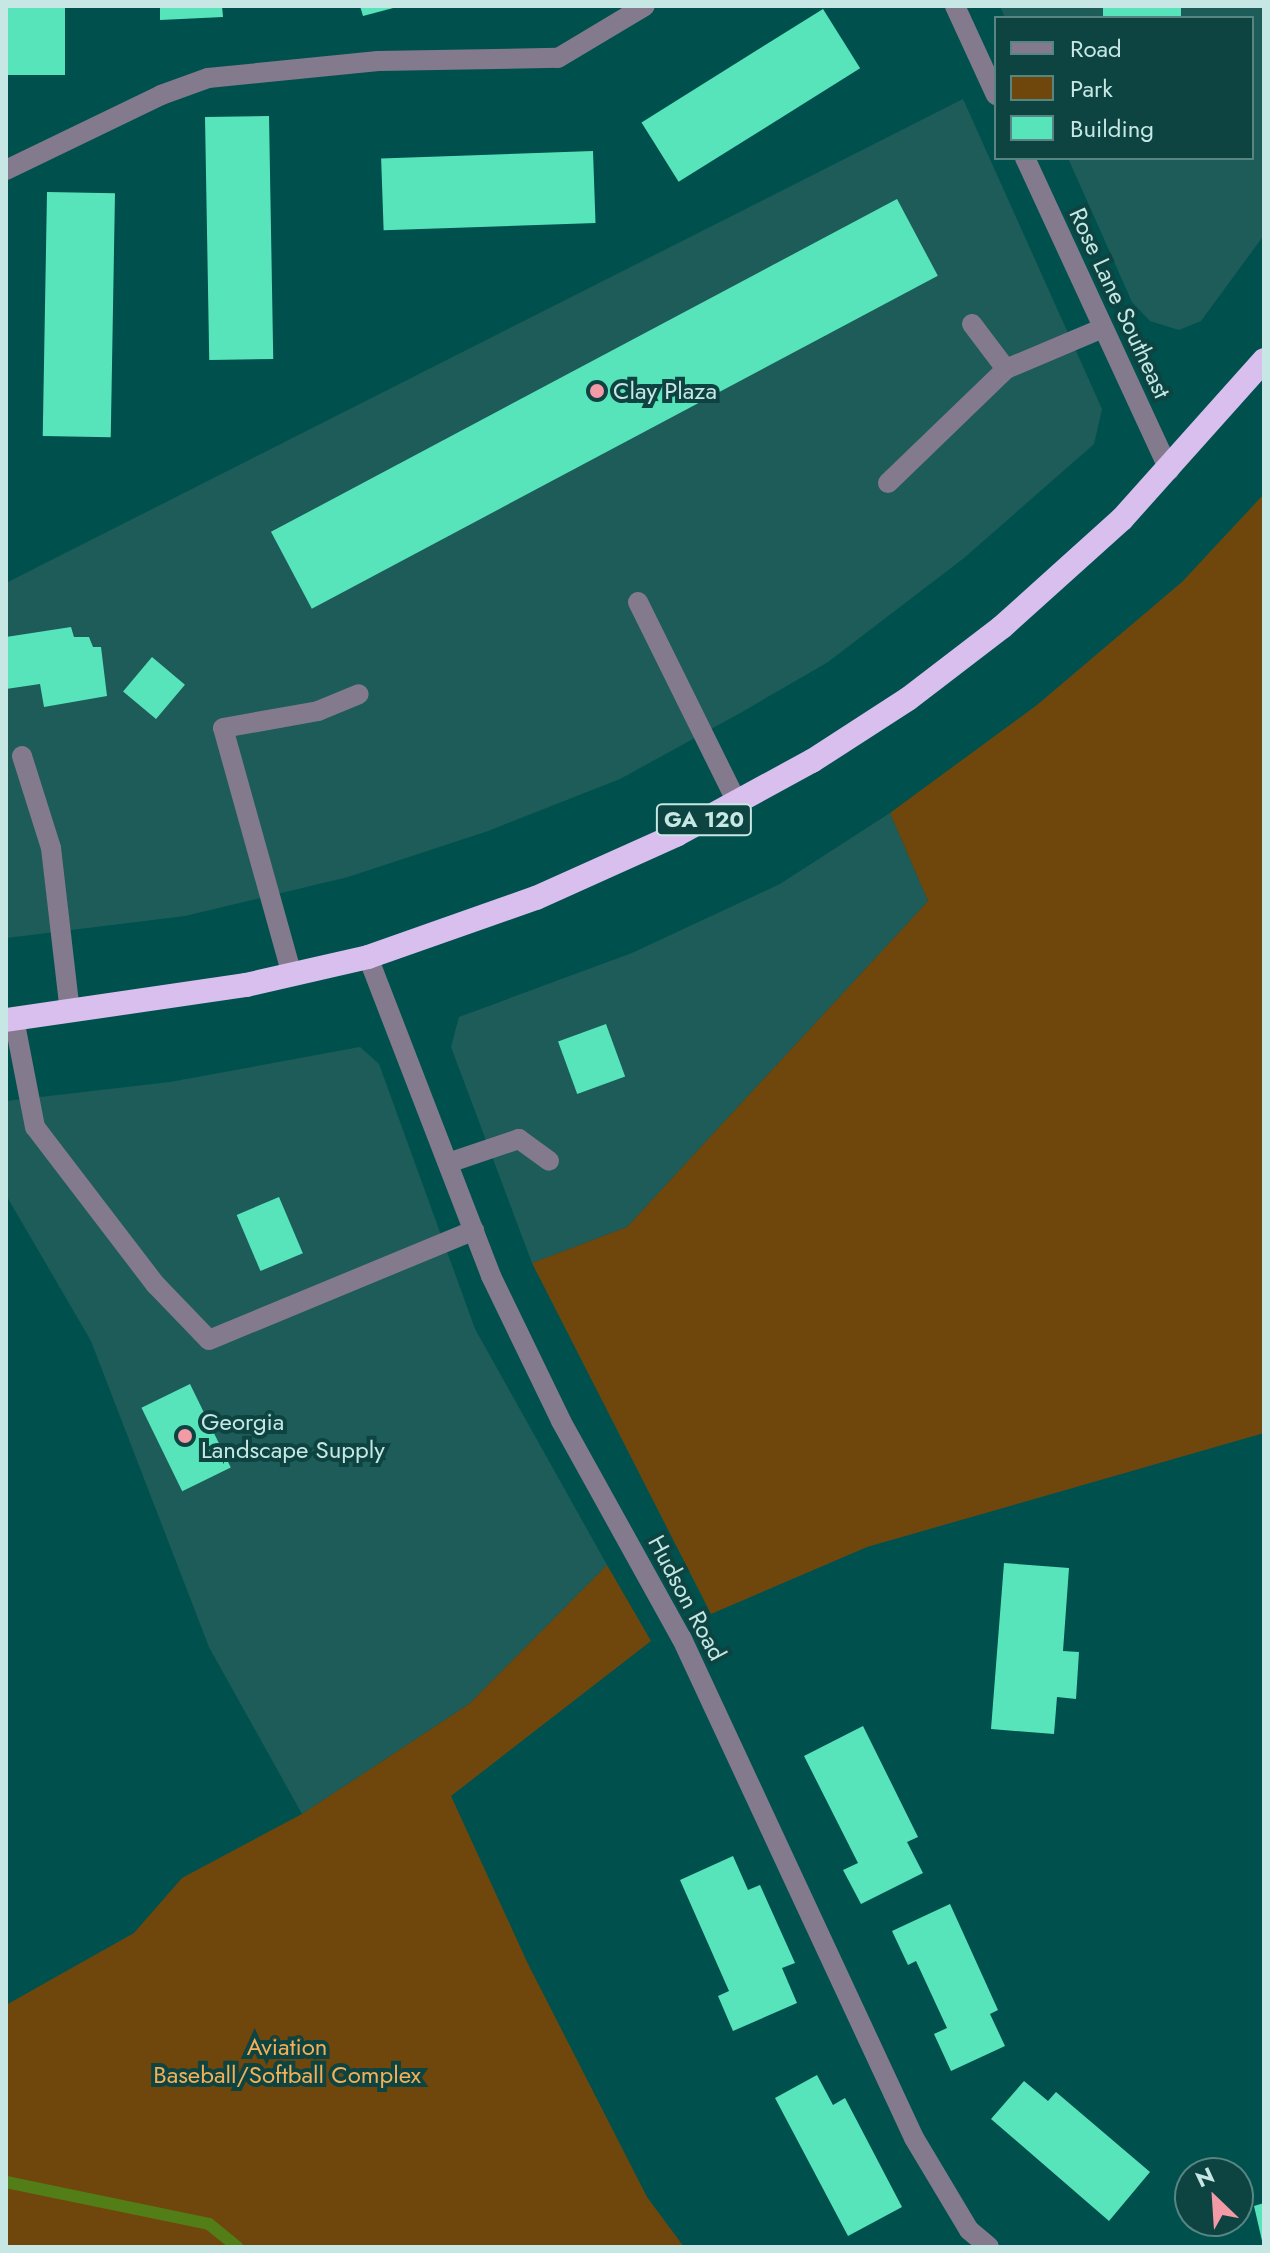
<!DOCTYPE html>
<html>
<head>
<meta charset="utf-8">
<style>
	body { margin:0 }
	#map { position:relative; width:1270px; height:2253px; overflow:hidden; background:#00514e; font-family:Jost,sans-serif }
	div>[style] { position:absolute }
	[style*='--x'] { left:calc(var(--x)*1px); top:calc(var(--y)*1px); width:calc(var(--w)*1px); rotate:calc(var(--a)*1deg) }
	.built>* { inset:0; background:#1d5c59 }
	.green>* { inset:0; background:#6f470c }
	.stream>* { height:12px; margin:-6px; padding:0 6px; transform-origin:6px; border-radius:6px; background:#537d17 }
	.building>* { inset:0; background:#58e4bb; transform-origin:0 0 }
	.minor>* { height:20px; margin:-10px; padding:0 10px; transform-origin:10px; border-radius:10px; background:#847a8d }
	.highway>* { height:24px; margin:-12px; padding:0 12px; transform-origin:12px; border-radius:12px; background:#d9bfed }
	.dots>* { width:22px; height:22px; translate:-50% -50%; box-sizing:border-box; border:4px solid #0d4441; border-radius:50% }
	span { translate:-50% -50%; white-space:nowrap; text-align:center; line-height:1.15; -webkit-text-stroke:8px #0d4441; paint-order:stroke }
	.shield-label span { padding:2px 6px; background:#0d4441; border:2px solid; border-radius:6px; -webkit-text-stroke-width:0 }
	.shield-label { font-size:22px; color:#c6e7e4; font-weight:700 }
	.street-label { font-size:24px; color:#c6e7e4 }
	.poi-label { font-size:24px; color:#c6e7e4 }
	.left { translate:0 -50%; text-align:left }
	.park-label { font-size:24px; color:#f5af57 }
	.frame { position:absolute; inset:0; border:8px solid #c6e7e4; pointer-events:none }
	.legend { position:absolute; left:994px; top:16px; width:260px; height:144px; box-sizing:border-box; background:#0d4441; border:2px solid #578582; margin:0; padding:10px 14px; list-style:none; font-size:24px; color:#c6e7e4 }
	.legend li { display:flex; align-items:center; gap:16px; height:40px }
	.legend b { width:40px; border:2px solid #578582 }
	.north { position:absolute; left:1174px; top:2157px; width:80px; height:80px; box-sizing:border-box; background:#0d4441; border:2px solid #578582; border-radius:50%; rotate:335deg; font-size:22px; font-weight:700; line-height:32px; text-align:center; color:#c6e7e4 }
	.north::after { content:''; display:block; margin:auto; width:28px; height:36px; background:#f39aa7; clip-path:polygon(50% 0,100% 100%,50% 72%,0 100%) }
</style>
</head>
<body>
<div id="map">
	<div class="built">
		<div style="clip-path:polygon(1000px 6px,1264px 6px,1264px 235px,1201px 321px,1179px 330px,1150px 321px,1132px 302px,1068px 158px,1252px 158px,1252px 18px,1005px 18px)"></div>
		<div style="clip-path:polygon(963px 99px,1102px 409px,1094px 444px,964px 558px,828px 662px,742px 712px,620px 779px,488px 831px,348px 877px,185px 916px,6px 938px,6px 583px)"></div>
		<div style="clip-path:polygon(890px 813px,928px 901px,627px 1227px,532px 1263px,451px 1047px,459px 1017px,632px 953px,780px 884px)"></div>
		<div style="clip-path:polygon(360px 1047px,379px 1064px,475px 1329px,607px 1565px,469px 1704px,302px 1814px,209px 1647px,91px 1341px,6px 1195px,6px 1101px,170px 1082px)"></div>
	</div>
	<div class="green">
		<div style="clip-path:polygon(1264px 494px,1264px 1433px,867px 1547px,711px 1614px,532px 1263px,627px 1227px,928px 901px,890px 813px,1037px 705px,1182px 582px)"></div>
		<div style="clip-path:polygon(607px 1565px,651px 1641px,451px 1796px,528px 1964px,647px 2197px,684px 2247px,6px 2247px,6px 2005px,134px 1933px,182px 1878px,302px 1814px,469px 1704px)"></div>
	</div>
	<div class="stream">
		<div style="--x:6;--y:2182;--w:207;--a:11.7"></div>
		<div style="--x:209;--y:2224;--w:36;--a:39"></div>
	</div>
	<div class="building">
		<div style="left:6px;top:6px;width:59px;height:69px"></div>
		<div style="clip-path:polygon(160px 6px,222px 6px,223px 17px,160px 20px)"></div>
		<div style="clip-path:polygon(360px 6px,397px 6px,397px 7px,363px 16px)"></div>
		<div style="left:1103px;top:6px;width:78px;height:13px"></div>
		<div style="left:823px;top:9px;width:70px;height:214px;rotate:58deg"></div>
		<div style="left:269px;top:116px;width:243px;height:64px;rotate:89deg"></div>
		<div style="left:593px;top:151px;width:72px;height:212px;rotate:88deg"></div>
		<div style="left:47px;top:192px;width:68px;height:244px;rotate:1deg"></div>
		<div style="left:897px;top:199px;width:87px;height:709px;rotate:62deg"></div>
		<div style="clip-path:polygon(71px 627px,74px 637px,89px 637px,93px 647px,101px 647px,107px 696px,44px 707px,40px 684px,6px 689px,6px 637px)"></div>
		<div style="left:152px;top:657px;width:43px;height:45px;rotate:40deg"></div>
		<div style="left:606px;top:1024px;width:56px;height:51px;rotate:70deg"></div>
		<div style="left:279px;top:1197px;width:61px;height:46px;rotate:67deg"></div>
		<div style="left:190px;top:1384px;width:93px;height:54px;rotate:64deg"></div>
		<div style="clip-path:polygon(1004px 1563px,1069px 1568px,1063px 1651px,1079px 1652px,1076px 1699px,1057px 1697px,1054px 1734px,991px 1729px)"></div>
		<div style="clip-path:polygon(863px 1726px,918px 1837px,907px 1842px,923px 1873px,861px 1904px,843px 1870px,858px 1863px,804px 1756px)"></div>
		<div style="clip-path:polygon(733px 1856px,748px 1890px,760px 1885px,795px 1963px,782px 1968px,797px 2003px,733px 2031px,718px 1996px,729px 1991px,680px 1880px)"></div>
		<div style="clip-path:polygon(950px 1904px,998px 2010px,990px 2014px,1005px 2046px,951px 2071px,934px 2034px,947px 2028px,916px 1961px,908px 1965px,892px 1931px)"></div>
		<div style="clip-path:polygon(817px 2075px,833px 2105px,845px 2098px,902px 2207px,848px 2236px,775px 2098px)"></div>
		<div style="clip-path:polygon(1024px 2081px,1048px 2101px,1056px 2092px,1150px 2172px,1109px 2221px,991px 2119px)"></div>
		<div style="clip-path:polygon(1264px 2203px,1264px 2245px,1263px 2245px,1254px 2206px)"></div>
	</div>
	<div class="minor">
		<div style="--x:955;--y:6;--w:98;--a:65.3"></div>
		<div style="--x:1025;--y:158;--w:344;--a:65.2"></div>
		<div style="--x:6;--y:170;--w:172;--a:-25.8"></div>
		<div style="--x:161;--y:95;--w:50;--a:-19.9"></div>
		<div style="--x:208;--y:78;--w:171;--a:-5.7"></div>
		<div style="--x:378;--y:61;--w:180;--a:-1"></div>
		<div style="--x:558;--y:58;--w:101;--a:-30.9"></div>
		<div style="--x:972;--y:324;--w:56;--a:52.9"></div>
		<div style="--x:888;--y:483;--w:164;--a:-44"></div>
		<div style="--x:1006;--y:369;--w:105;--a:-22.9"></div>
		<div style="--x:638;--y:602;--w:223;--a:63.7"></div>
		<div style="--x:22;--y:756;--w:96;--a:72.5"></div>
		<div style="--x:51;--y:848;--w:165;--a:83.4"></div>
		<div style="--x:368;--y:957;--w:342;--a:68.9"></div>
		<div style="--x:491;--y:1276;--w:161;--a:64.2"></div>
		<div style="--x:561;--y:1421;--w:249;--a:61"></div>
		<div style="--x:682;--y:1639;--w:550;--a:65.06"></div>
		<div style="--x:914;--y:2138;--w:107;--a:59.1"></div>
		<div style="--x:969;--y:2230;--w:26;--a:40"></div>
		<div style="--x:292;--y:975;--w:256;--a:-105.6"></div>
		<div style="--x:223;--y:728;--w:97;--a:-10.1"></div>
		<div style="--x:318;--y:711;--w:44;--a:-22.5"></div>
		<div style="--x:14;--y:1019;--w:110;--a:79"></div>
		<div style="--x:35;--y:1127;--w:199;--a:52.6"></div>
		<div style="--x:156;--y:1285;--w:76;--a:46.1"></div>
		<div style="--x:209;--y:1340;--w:287;--a:-22.5"></div>
		<div style="--x:448;--y:1163;--w:75;--a:-18.7"></div>
		<div style="--x:519;--y:1139;--w:37;--a:36"></div>
	</div>
	<div class="highway">
		<div style="--x:6;--y:1020;--w:243;--a:-8.3"></div>
		<div style="--x:246;--y:985;--w:125;--a:-12.9"></div>
		<div style="--x:368;--y:957;--w:178;--a:-19.4"></div>
		<div style="--x:536;--y:898;--w:154;--a:-24.2"></div>
		<div style="--x:676;--y:835;--w:155;--a:-28.6"></div>
		<div style="--x:812;--y:761;--w:114;--a:-32.9"></div>
		<div style="--x:908;--y:699;--w:118;--a:-37.5"></div>
		<div style="--x:1002;--y:627;--w:161;--a:-42"></div>
		<div style="--x:1122;--y:519;--w:213;--a:-48.2"></div>
	</div>
	<div class="dots">
		<div style="left:597px;top:391px;background:#f39aa7"></div>
		<div style="left:185px;top:1436px;background:#f39aa7"></div>
	</div>
	<div class="shield-label">
		<span style="left:704px;top:820px">GA 120</span>
	</div>
	<div class="street-label">
		<span style="left:1120px;top:303px;rotate:65deg">Rose Lane Southeast</span>
		<span style="left:687px;top:1598px;rotate:62deg">Hudson Road</span>
	</div>
	<div class="poi-label">
		<span class="left" style="left:613px;top:391px">Clay Plaza</span>
		<span class="left" style="left:201px;top:1436px">Georgia<br>Landscape Supply</span>
	</div>
	<div class="park-label">
		<span style="left:287px;top:2061px">Aviation<br>Baseball/Softball Complex</span>
	</div>
	<div class="frame"></div>
	<ul class="legend">
	<li><b style="height:10px;background:#847a8d"></b>Road</li>
	<li><b style="height:22px;background:#6f470c"></b>Park</li>
	<li><b style="height:22px;background:#58e4bb"></b>Building</li>
	</ul>
	<div class="north">N</div>
</div>
</body>
</html>
